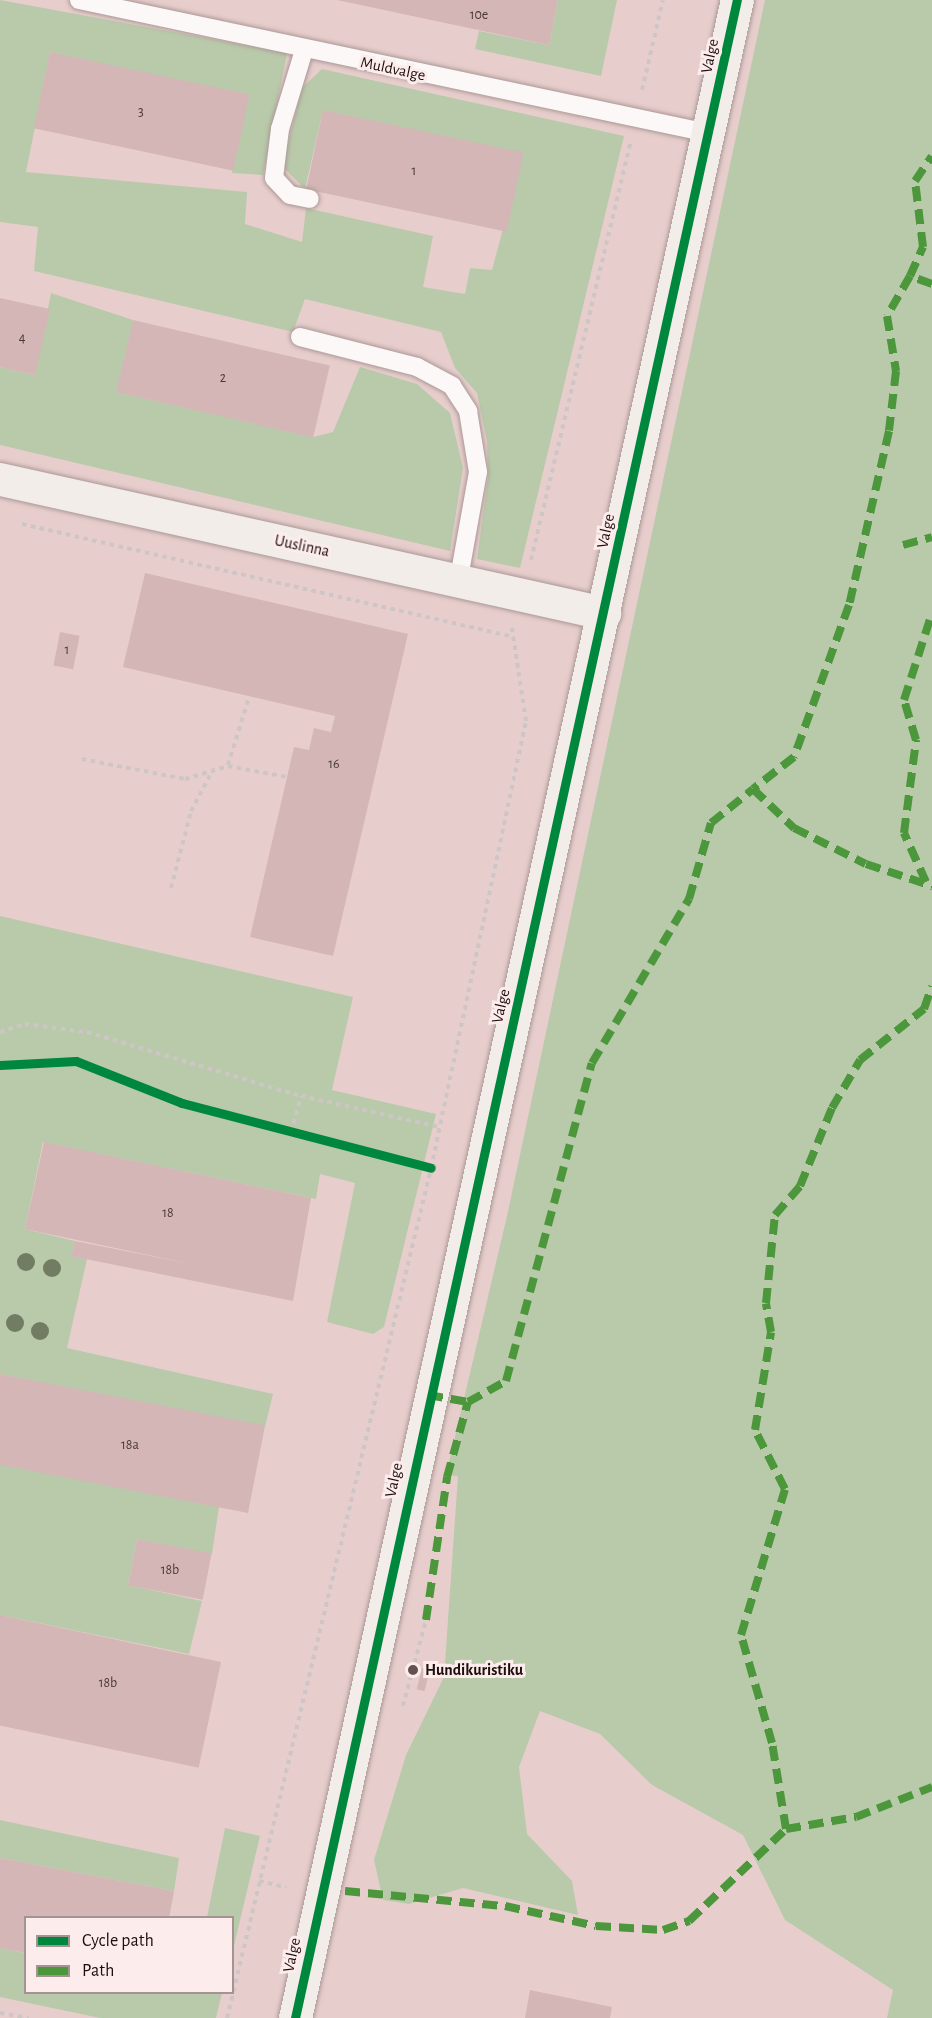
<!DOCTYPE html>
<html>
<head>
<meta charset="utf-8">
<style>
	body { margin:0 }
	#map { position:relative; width:932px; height:2018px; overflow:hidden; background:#e7cecc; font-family:"Alegreya Sans",sans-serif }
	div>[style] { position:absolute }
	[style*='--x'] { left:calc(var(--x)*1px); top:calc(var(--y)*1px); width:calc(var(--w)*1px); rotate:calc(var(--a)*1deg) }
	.green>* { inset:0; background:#b9caaa }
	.building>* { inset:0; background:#d3b6b5; transform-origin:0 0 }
	.path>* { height:4px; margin-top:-2px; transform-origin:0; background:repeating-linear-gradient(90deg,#cdc6c5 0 4.5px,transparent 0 9px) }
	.roads { filter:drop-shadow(0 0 2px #ab9897) drop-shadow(0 0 2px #ab9897) }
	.lane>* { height:18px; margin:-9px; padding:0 9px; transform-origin:9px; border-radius:9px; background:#fbf8f7 }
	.secondary>* { height:33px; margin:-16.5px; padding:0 16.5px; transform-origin:16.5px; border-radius:16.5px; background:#f2ede8 }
	.quiet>* { height:8px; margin-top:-4px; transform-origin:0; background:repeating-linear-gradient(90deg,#4c973c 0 15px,transparent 0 23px) }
	.cycleway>* { height:9px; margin:-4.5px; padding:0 4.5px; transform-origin:4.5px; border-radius:4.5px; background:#00873e }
	.trees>* { width:18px; height:18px; margin:-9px; border-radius:50%; background:#717c62 }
	.dots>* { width:16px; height:16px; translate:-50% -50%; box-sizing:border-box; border:3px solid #fcedec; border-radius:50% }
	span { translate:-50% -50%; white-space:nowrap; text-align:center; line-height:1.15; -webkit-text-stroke:6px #fcedec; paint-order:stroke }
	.number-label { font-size:14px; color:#4b3938 }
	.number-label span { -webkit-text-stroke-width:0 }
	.street-label { font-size:16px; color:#1e0f0e }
	.poi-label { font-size:16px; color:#1e0f0e; font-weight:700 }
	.left { translate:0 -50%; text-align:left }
	.legend { position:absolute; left:24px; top:1916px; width:210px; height:78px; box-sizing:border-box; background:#fcedec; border:2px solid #a39493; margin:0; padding:8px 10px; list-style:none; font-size:18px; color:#1e0f0e }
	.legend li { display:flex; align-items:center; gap:12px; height:30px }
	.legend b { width:30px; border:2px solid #a39493 }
</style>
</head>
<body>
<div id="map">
	<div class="green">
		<div style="clip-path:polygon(0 0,287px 53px,263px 175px,232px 173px,248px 96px,50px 52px,26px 172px,247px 192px,245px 224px,302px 242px,306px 208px,433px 236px,423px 287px,465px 294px,470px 268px,492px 270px,523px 154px,323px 110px,305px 189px,282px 166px,302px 88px,322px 69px,624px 136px,520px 568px,477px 559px,488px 479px,487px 441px,477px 393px,455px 368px,441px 332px,305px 299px,293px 332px,34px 271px,38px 227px,0 222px)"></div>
		<div style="clip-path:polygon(558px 0,617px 0,601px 76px,475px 49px,479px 31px,549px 45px)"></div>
		<div style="clip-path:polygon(765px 0,932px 0,932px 2018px,887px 2018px,893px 1990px,785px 1920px,743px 1835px,652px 1785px,600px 1734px,540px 1711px,519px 1767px,527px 1834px,572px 1881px,578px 1915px,463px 1888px,409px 1904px,383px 1900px,374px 1860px,406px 1755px,444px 1677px,458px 1476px,446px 1475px,507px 1216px)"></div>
		<div style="clip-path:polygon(51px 293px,133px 320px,117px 392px,313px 437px,333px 432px,360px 367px,417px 384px,450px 413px,463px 468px,450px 551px,0 445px,0 367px,35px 375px)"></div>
		<div style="clip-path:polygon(0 916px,353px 997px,332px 1090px,436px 1114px,384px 1327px,373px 1334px,327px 1322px,355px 1183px,320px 1174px,316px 1199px,43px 1142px,25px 1229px,75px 1241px,71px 1256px,87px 1259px,67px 1348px,273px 1394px,265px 1427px,0 1374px)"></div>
		<div style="clip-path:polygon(0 1463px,219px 1507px,212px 1554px,137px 1539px,128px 1585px,202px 1601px,189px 1654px,0 1615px)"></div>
		<div style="clip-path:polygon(0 1820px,179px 1858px,174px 1891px,0 1858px)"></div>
		<div style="clip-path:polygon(225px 1828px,260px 1836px,233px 1950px,232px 1918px,207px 1917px)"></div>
		<div style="clip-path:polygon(0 1948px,25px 1953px,26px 1992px,222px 1993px,216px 2018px,100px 2018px,0 1997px)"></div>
	</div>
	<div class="building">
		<div style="clip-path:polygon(337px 0,558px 0,549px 45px)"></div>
		<div style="left:50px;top:52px;width:204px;height:78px;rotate:12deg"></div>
		<div style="left:323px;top:110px;width:205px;height:81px;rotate:12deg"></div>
		<div style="clip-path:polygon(0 298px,50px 309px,35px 375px,0 367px)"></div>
		<div style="left:133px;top:320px;width:202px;height:74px;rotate:13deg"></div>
		<div style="clip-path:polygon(145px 573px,408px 634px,333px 956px,250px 937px,294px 747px,309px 750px,314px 728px,331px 732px,335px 716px,123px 667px)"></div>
		<div style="left:60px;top:632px;width:20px;height:34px;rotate:11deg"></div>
		<div style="clip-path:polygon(44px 1142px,311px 1198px,293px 1301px,71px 1256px,75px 1241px,196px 1265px,25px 1229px)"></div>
		<div style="left:0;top:1374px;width:270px;height:89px;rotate:11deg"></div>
		<div style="left:137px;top:1539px;width:76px;height:47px;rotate:11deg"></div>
		<div style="left:0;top:1615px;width:226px;height:108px;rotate:12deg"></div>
		<div style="left:422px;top:1668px;width:8px;height:22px;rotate:14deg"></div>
		<div style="clip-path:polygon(0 1858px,174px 1891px,169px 1918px,26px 1918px,26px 1953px,0 1948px)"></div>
		<div style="clip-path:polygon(530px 1990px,612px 2007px,610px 2018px,525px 2018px)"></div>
	</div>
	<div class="path">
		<div style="--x:642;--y:90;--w:92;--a:-76.9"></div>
		<div style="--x:22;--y:524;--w:501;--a:12.93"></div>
		<div style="--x:531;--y:560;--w:428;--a:-76.6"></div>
		<div style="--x:82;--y:759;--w:105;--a:11"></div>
		<div style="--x:185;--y:779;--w:45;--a:-16.8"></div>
		<div style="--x:228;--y:766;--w:60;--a:10.6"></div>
		<div style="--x:228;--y:765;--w:71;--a:-72.8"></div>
		<div style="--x:171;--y:888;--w:80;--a:-75.4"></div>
		<div style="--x:191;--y:811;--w:40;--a:-62"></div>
		<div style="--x:0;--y:1032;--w:26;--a:-18"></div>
		<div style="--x:25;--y:1024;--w:63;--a:7.4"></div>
		<div style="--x:87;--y:1032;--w:223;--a:16.7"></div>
		<div style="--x:301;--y:1096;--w:142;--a:12.6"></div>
		<div style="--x:291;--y:1132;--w:37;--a:-74"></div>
		<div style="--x:403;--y:1706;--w:89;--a:-75"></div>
		<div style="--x:259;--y:1881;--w:28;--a:13"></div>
		<div style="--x:0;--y:2013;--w:29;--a:10"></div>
		<div style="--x:227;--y:2018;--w:874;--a:-76.5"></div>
		<div style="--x:431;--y:1168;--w:457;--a:-78"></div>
		<div style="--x:526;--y:721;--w:94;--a:-98.6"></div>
	</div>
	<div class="roads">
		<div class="lane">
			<div style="--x:79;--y:0;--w:643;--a:11.94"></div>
			<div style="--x:304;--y:50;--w:83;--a:106.9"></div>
			<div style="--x:280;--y:129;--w:49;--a:97"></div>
			<div style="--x:274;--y:178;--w:23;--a:47"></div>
			<div style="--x:290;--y:195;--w:20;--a:11"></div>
			<div style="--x:300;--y:337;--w:121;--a:14.4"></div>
			<div style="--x:417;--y:367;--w:40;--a:28"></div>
			<div style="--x:452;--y:386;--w:30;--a:57"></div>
			<div style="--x:468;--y:411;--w:62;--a:80.7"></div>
			<div style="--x:478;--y:472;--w:108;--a:100.2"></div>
		</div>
		<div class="secondary">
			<div style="--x:0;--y:479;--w:619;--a:12.51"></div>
			<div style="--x:295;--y:2018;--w:2066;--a:-77.65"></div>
		</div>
	</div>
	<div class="quiet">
		<div style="--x:910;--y:276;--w:32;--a:-66"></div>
		<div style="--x:923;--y:247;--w:66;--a:-96.9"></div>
		<div style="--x:915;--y:181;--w:30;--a:-56"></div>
		<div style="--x:932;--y:284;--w:23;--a:-160"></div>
		<div style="--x:910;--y:276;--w:46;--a:119.9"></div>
		<div style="--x:887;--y:316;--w:56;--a:80.7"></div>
		<div style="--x:896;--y:371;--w:60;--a:96.7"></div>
		<div style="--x:889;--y:431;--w:179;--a:102.9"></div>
		<div style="--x:849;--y:605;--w:162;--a:109.9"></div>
		<div style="--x:794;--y:757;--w:52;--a:142"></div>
		<div style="--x:753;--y:789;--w:57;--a:43.6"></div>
		<div style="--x:794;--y:828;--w:80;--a:26.6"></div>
		<div style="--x:866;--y:864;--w:70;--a:18.4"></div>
		<div style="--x:903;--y:545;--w:30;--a:-15"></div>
		<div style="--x:926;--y:882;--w:54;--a:-114.2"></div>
		<div style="--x:904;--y:833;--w:94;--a:-82.6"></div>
		<div style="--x:916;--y:740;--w:42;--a:-106.7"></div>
		<div style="--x:904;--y:700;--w:91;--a:-72.2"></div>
		<div style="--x:428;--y:1395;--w:41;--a:9.9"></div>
		<div style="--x:468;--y:1402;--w:43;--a:-28.9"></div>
		<div style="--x:506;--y:1381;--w:329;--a:-74.9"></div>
		<div style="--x:592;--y:1063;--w:191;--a:-59.4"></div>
		<div style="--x:689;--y:899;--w:79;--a:-73.9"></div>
		<div style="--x:711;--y:823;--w:54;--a:-39"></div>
		<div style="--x:426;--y:1620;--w:145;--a:-81.6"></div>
		<div style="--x:447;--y:1477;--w:78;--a:-74.4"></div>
		<div style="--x:786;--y:1829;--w:87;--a:-99.2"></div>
		<div style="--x:772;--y:1743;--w:112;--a:-106"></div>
		<div style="--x:741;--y:1635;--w:152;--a:-73.2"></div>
		<div style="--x:785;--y:1489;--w:66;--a:-117"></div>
		<div style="--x:755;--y:1430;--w:99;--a:-80.7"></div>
		<div style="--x:771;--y:1332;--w:29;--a:-100"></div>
		<div style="--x:766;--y:1303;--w:88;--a:-84.2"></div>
		<div style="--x:775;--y:1215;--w:38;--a:-49"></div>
		<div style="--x:800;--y:1186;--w:84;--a:-67.7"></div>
		<div style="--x:832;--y:1108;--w:56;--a:-59.7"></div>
		<div style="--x:860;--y:1060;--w:82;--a:-38.6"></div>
		<div style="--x:924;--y:1009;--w:24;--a:-71"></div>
		<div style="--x:345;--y:1891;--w:161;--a:5.4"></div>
		<div style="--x:505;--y:1906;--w:93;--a:12.4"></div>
		<div style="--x:596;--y:1926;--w:67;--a:3.4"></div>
		<div style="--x:663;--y:1930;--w:28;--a:-19"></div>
		<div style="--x:689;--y:1921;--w:134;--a:-43.5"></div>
		<div style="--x:786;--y:1829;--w:71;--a:-9.7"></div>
		<div style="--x:856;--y:1817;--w:82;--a:-21.5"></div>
	</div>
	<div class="cycleway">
		<div style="--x:0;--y:1065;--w:76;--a:-3"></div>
		<div style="--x:76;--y:1061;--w:114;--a:21.6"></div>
		<div style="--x:182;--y:1103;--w:257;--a:14.6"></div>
		<div style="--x:295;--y:2018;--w:2066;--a:-77.65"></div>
	</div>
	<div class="trees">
		<div style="left:26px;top:1262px"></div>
		<div style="left:52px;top:1268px"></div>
		<div style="left:15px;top:1323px"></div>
		<div style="left:40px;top:1331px"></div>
	</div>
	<div class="dots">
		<div style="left:413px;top:1670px;background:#645250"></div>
	</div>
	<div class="number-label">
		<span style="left:479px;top:15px">10e</span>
		<span style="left:141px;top:112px">3</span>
		<span style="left:414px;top:171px">1</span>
		<span style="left:22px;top:338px">4</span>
		<span style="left:223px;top:378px">2</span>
		<span style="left:67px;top:650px">1</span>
		<span style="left:334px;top:764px">16</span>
		<span style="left:168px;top:1213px">18</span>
		<span style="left:130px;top:1445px">18a</span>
		<span style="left:170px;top:1570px">18b</span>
		<span style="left:108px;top:1683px">18b</span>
	</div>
	<div class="street-label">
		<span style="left:710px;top:56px;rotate:-78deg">Valge</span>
		<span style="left:393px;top:69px;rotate:12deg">Muldvalge</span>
		<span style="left:606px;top:531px;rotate:-78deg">Valge</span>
		<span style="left:302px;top:546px;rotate:12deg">Uuslinna</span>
		<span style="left:501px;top:1006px;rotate:-77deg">Valge</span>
		<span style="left:394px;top:1480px;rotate:-78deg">Valge</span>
		<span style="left:292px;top:1955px;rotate:-78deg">Valge</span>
	</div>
	<div class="poi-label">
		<span class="left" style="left:425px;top:1670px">Hundikuristiku</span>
	</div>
	<ul class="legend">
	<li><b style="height:8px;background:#00873e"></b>Cycle path</li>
	<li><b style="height:8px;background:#4c973c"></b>Path</li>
	</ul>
</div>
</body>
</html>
